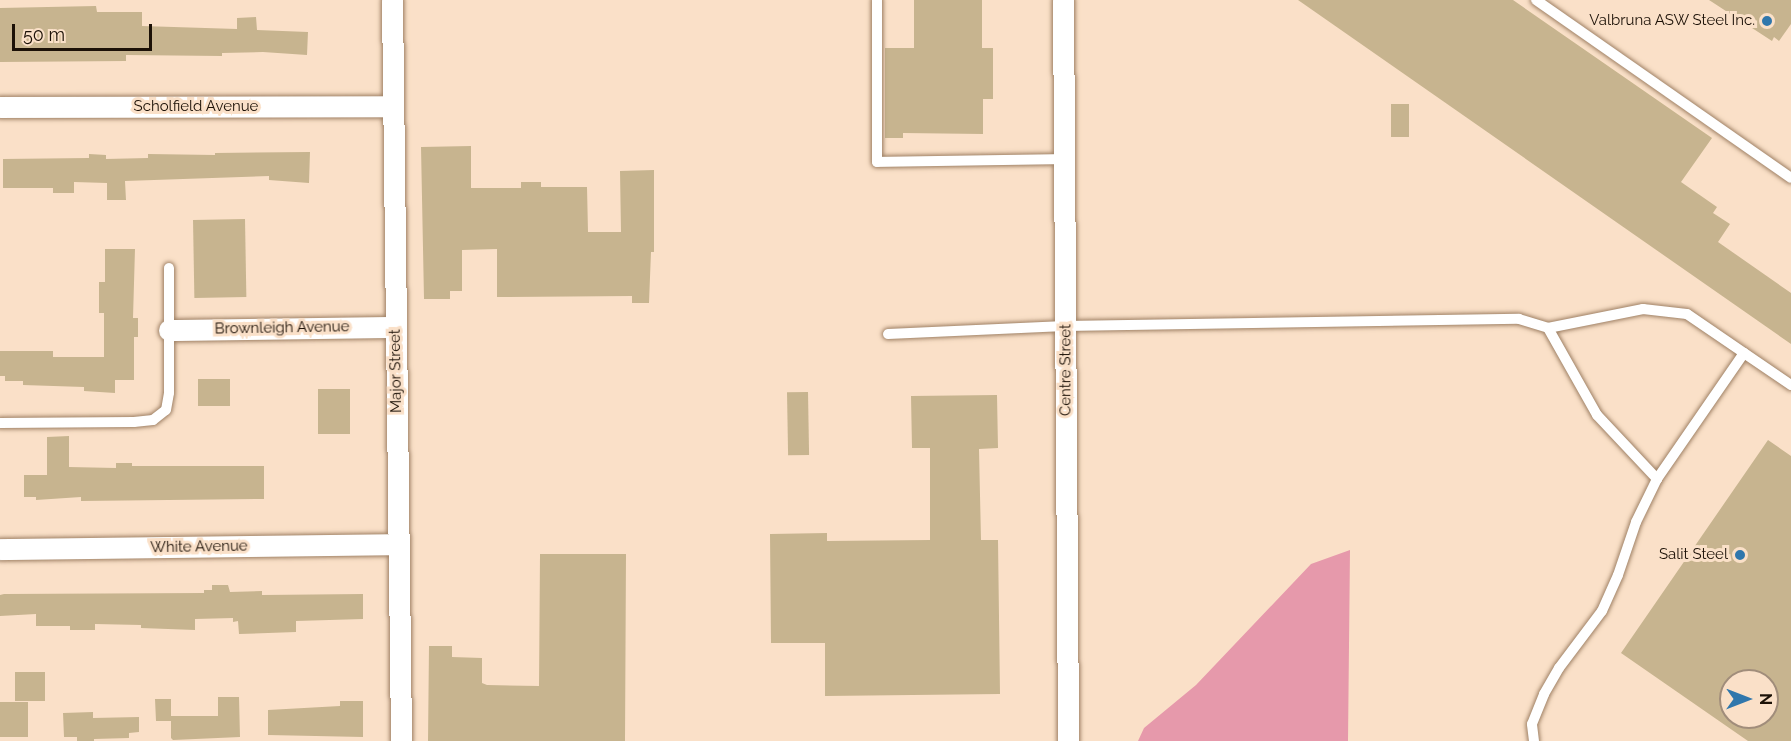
<!DOCTYPE html>
<html>
<head>
<meta charset="utf-8">
<style>
	body { margin:0 }
	#map { position:relative; width:1791px; height:741px; overflow:hidden; background:#fae0c8; font-family:Raleway,sans-serif }
	div>[style] { position:absolute }
	[style*='--x'] { left:calc(var(--x)*1px); top:calc(var(--y)*1px); width:calc(var(--w)*1px); rotate:calc(var(--a)*1deg) }
	.forest>* { inset:0; background:#e699ab }
	.building>* { inset:0; background:#c7b48f; transform-origin:0 0 }
	.roads { filter:drop-shadow(0 0 2px #9f8165) drop-shadow(0 0 2px #9f8165) }
	.lane>* { height:10px; margin:-5px; padding:0 5px; transform-origin:5px; border-radius:5px; background:#fff }
	.street>* { height:21px; margin:-10.5px; padding:0 10.5px; transform-origin:10.5px; border-radius:10.5px; background:#fff }
	.dots>* { width:16px; height:16px; translate:-50% -50%; box-sizing:border-box; border:3px solid #fae0c8; border-radius:50% }
	span { translate:-50% -50%; white-space:nowrap; text-align:center; line-height:1.15; -webkit-text-stroke:6px #fae0c8; paint-order:stroke }
	.poi-label { font-size:15px; color:#1c1107 }
	.right { translate:-100% -50%; text-align:right }
	.street-label { font-size:15px; color:#1c1107 }
	.north { position:absolute; left:1719px; top:669px; width:60px; height:60px; box-sizing:border-box; background:#fae0c8; border:2px solid #a18d7b; border-radius:50%; rotate:90deg; font-size:16px; font-weight:700; line-height:24px; text-align:center; color:#1c1107 }
	.north::after { content:''; display:block; margin:auto; width:21px; height:27px; background:#3077ac; clip-path:polygon(50% 0,100% 100%,50% 72%,0 100%) }
	.scale { position:absolute; left:12px; top:24px; width:140px; height:27px; box-sizing:border-box; border:3px solid #1c1107; border-top:0; padding-left:8px; font-size:18px; line-height:21px; white-space:nowrap; color:#1c1107; -webkit-text-stroke:4px #fae0c8; paint-order:stroke }
</style>
</head>
<body>
<div id="map">
	<div class="forest">
		<div style="clip-path:polygon(1350px 550px,1348px 741px,1138px 741px,1144px 728px,1196px 685px,1311px 564px)"></div>
	</div>
	<div class="building">
		<div style="clip-path:polygon(914px 0,982px 0,982px 48px,993px 48px,993px 99px,983px 99px,983px 134px,903px 133px,903px 138px,885px 138px,885px 48px,914px 48px)"></div>
		<div style="clip-path:polygon(1298px 0,1513px 0,1712px 138px,1681px 182px,1717px 207px,1713px 213px,1730px 224px,1718px 242px,1791px 293px,1791px 344px)"></div>
		<div style="clip-path:polygon(1709px 0,1791px 0,1791px 24px,1779px 41px,1774px 37px,1772px 41px)"></div>
		<div style="clip-path:polygon(96px 6px,97px 12px,142px 12px,142px 26px,237px 29px,237px 18px,256px 17px,257px 30px,308px 32px,307px 55px,263px 52px,222px 53px,222px 56px,126px 55px,126px 61px,0 62px,0 8px)"></div>
		<div style="left:1391px;top:104px;width:18px;height:33px"></div>
		<div style="clip-path:polygon(471px 146px,471px 188px,521px 188px,521px 182px,541px 182px,541px 187px,587px 187px,588px 232px,621px 232px,620px 171px,654px 170px,654px 252px,651px 252px,649px 303px,632px 303px,632px 296px,497px 297px,497px 249px,462px 250px,462px 291px,450px 291px,450px 299px,424px 299px,421px 147px)"></div>
		<div style="clip-path:polygon(310px 152px,309px 183px,269px 180px,269px 176px,125px 181px,126px 200px,107px 200px,107px 183px,74px 182px,74px 193px,53px 193px,53px 188px,3px 188px,3px 159px,89px 158px,89px 154px,106px 155px,106px 159px,148px 158px,148px 154px,215px 155px,215px 153px)"></div>
		<div style="left:245px;top:219px;width:78px;height:52px;rotate:89deg"></div>
		<div style="clip-path:polygon(105px 249px,135px 249px,133px 318px,138px 318px,138px 337px,134px 337px,134px 380px,115px 380px,115px 393px,84px 391px,84px 387px,23px 385px,23px 381px,5px 381px,5px 376px,0 376px,0 351px,53px 351px,53px 357px,104px 357px,104px 313px,99px 313px,99px 282px,105px 282px)"></div>
		<div style="left:198px;top:379px;width:32px;height:27px"></div>
		<div style="left:318px;top:389px;width:32px;height:45px"></div>
		<div style="left:808px;top:392px;width:63px;height:21px;rotate:89deg"></div>
		<div style="clip-path:polygon(997px 395px,998px 448px,979px 449px,981px 540px,998px 540px,1000px 694px,825px 696px,825px 643px,771px 643px,770px 534px,827px 533px,827px 541px,930px 540px,930px 448px,912px 448px,911px 396px)"></div>
		<div style="clip-path:polygon(69px 436px,69px 467px,116px 468px,116px 463px,132px 463px,132px 466px,264px 466px,264px 499px,81px 501px,81px 497px,36px 500px,36px 497px,24px 497px,24px 475px,47px 475px,47px 437px)"></div>
		<div style="clip-path:polygon(evenodd,1768px 440px,1791px 456px,1791px 741px,1748px 741px,1621px 653px,1768px 440px,1731px 681px,1767px 681px,1767px 717px,1731px 717px,1731px 681px)"></div>
		<div style="clip-path:polygon(540px 554px,626px 554px,625px 741px,428px 741px,429px 646px,452px 646px,452px 657px,482px 658px,482px 683px,487px 685px,539px 686px)"></div>
		<div style="clip-path:polygon(212px 585px,228px 585px,230px 592px,262px 591px,262px 595px,363px 594px,363px 619px,296px 621px,296px 632px,239px 634px,238px 621px,233px 622px,233px 618px,195px 619px,195px 630px,141px 628px,141px 625px,95px 624px,95px 630px,70px 630px,70px 626px,36px 626px,36px 614px,0 616px,0 595px,4px 594px,204px 593px,204px 590px,212px 590px)"></div>
		<div style="left:15px;top:672px;width:30px;height:29px"></div>
		<div style="clip-path:polygon(218px 697px,239px 697px,240px 737px,173px 740px,171px 738px,171px 721px,156px 721px,155px 699px,171px 699px,171px 716px,218px 716px)"></div>
		<div style="clip-path:polygon(340px 701px,363px 701px,363px 737px,268px 735px,268px 710px,340px 706px)"></div>
		<div style="left:0;top:702px;width:28px;height:35px"></div>
		<div style="clip-path:polygon(93px 712px,93px 718px,139px 717px,139px 732px,129px 733px,129px 738px,94px 739px,94px 741px,77px 741px,77px 737px,64px 737px,63px 713px)"></div>
	</div>
	<div class="roads">
		<div class="lane">
			<div style="--x:877;--y:0;--w:162;--a:90"></div>
			<div style="--x:877;--y:162;--w:187;--a:-0.9"></div>
			<div style="--x:1536;--y:0;--w:311;--a:34.9"></div>
			<div style="--x:1548;--y:328;--w:97;--a:-11.3"></div>
			<div style="--x:1643;--y:309;--w:44;--a:6.5"></div>
			<div style="--x:1687;--y:314;--w:69;--a:34.4"></div>
			<div style="--x:888;--y:334;--w:177;--a:-2.6"></div>
			<div style="--x:1065;--y:326;--w:454;--a:-0.9"></div>
			<div style="--x:1519;--y:319;--w:30;--a:17"></div>
			<div style="--x:1548;--y:328;--w:100;--a:60.6"></div>
			<div style="--x:1597;--y:415;--w:88;--a:46.8"></div>
			<div style="--x:0;--y:423;--w:134;--a:-0.4"></div>
			<div style="--x:134;--y:422;--w:19;--a:-6"></div>
			<div style="--x:153;--y:420;--w:16;--a:-38"></div>
			<div style="--x:166;--y:410;--w:17;--a:-80"></div>
			<div style="--x:169;--y:393;--w:125;--a:-90"></div>
			<div style="--x:1534;--y:741;--w:17;--a:-97"></div>
			<div style="--x:1532;--y:724;--w:32;--a:-68"></div>
			<div style="--x:1544;--y:694;--w:30;--a:-60"></div>
			<div style="--x:1559;--y:668;--w:71;--a:-53"></div>
			<div style="--x:1602;--y:611;--w:39;--a:-66"></div>
			<div style="--x:1618;--y:575;--w:56;--a:-71.2"></div>
			<div style="--x:1636;--y:522;--w:48;--a:-64"></div>
			<div style="--x:1657;--y:479;--w:153;--a:-55.4"></div>
			<div style="--x:1744;--y:353;--w:57;--a:34.2"></div>
		</div>
		<div class="street">
			<div style="--x:392;--y:0;--w:741;--a:89.3"></div>
			<div style="--x:1063;--y:0;--w:741;--a:89.61"></div>
			<div style="--x:0;--y:107;--w:393;--a:-0.1"></div>
			<div style="--x:169;--y:330;--w:227;--a:-0.8"></div>
			<div style="--x:0;--y:549;--w:399;--a:-0.7"></div>
		</div>
	</div>
	<div class="dots">
		<div style="left:1767px;top:21px;background:#3077ac"></div>
		<div style="left:1740px;top:555px;background:#3077ac"></div>
	</div>
	<div class="poi-label">
		<span class="right" style="left:1755px;top:21px">Valbruna ASW Steel Inc.</span>
		<span class="right" style="left:1728px;top:555px">Salit Steel</span>
	</div>
	<div class="street-label">
		<span style="left:196px;top:107px">Scholfield Avenue</span>
		<span style="left:282px;top:328px;rotate:-1deg">Brownleigh Avenue</span>
		<span style="left:1066px;top:370px;rotate:-90deg">Centre Street</span>
		<span style="left:396px;top:371px;rotate:-91deg">Major Street</span>
		<span style="left:199px;top:547px;rotate:-1deg">White Avenue</span>
	</div>
	<div class="north">N</div>
	<div class="scale">50 m</div>
</div>
</body>
</html>
